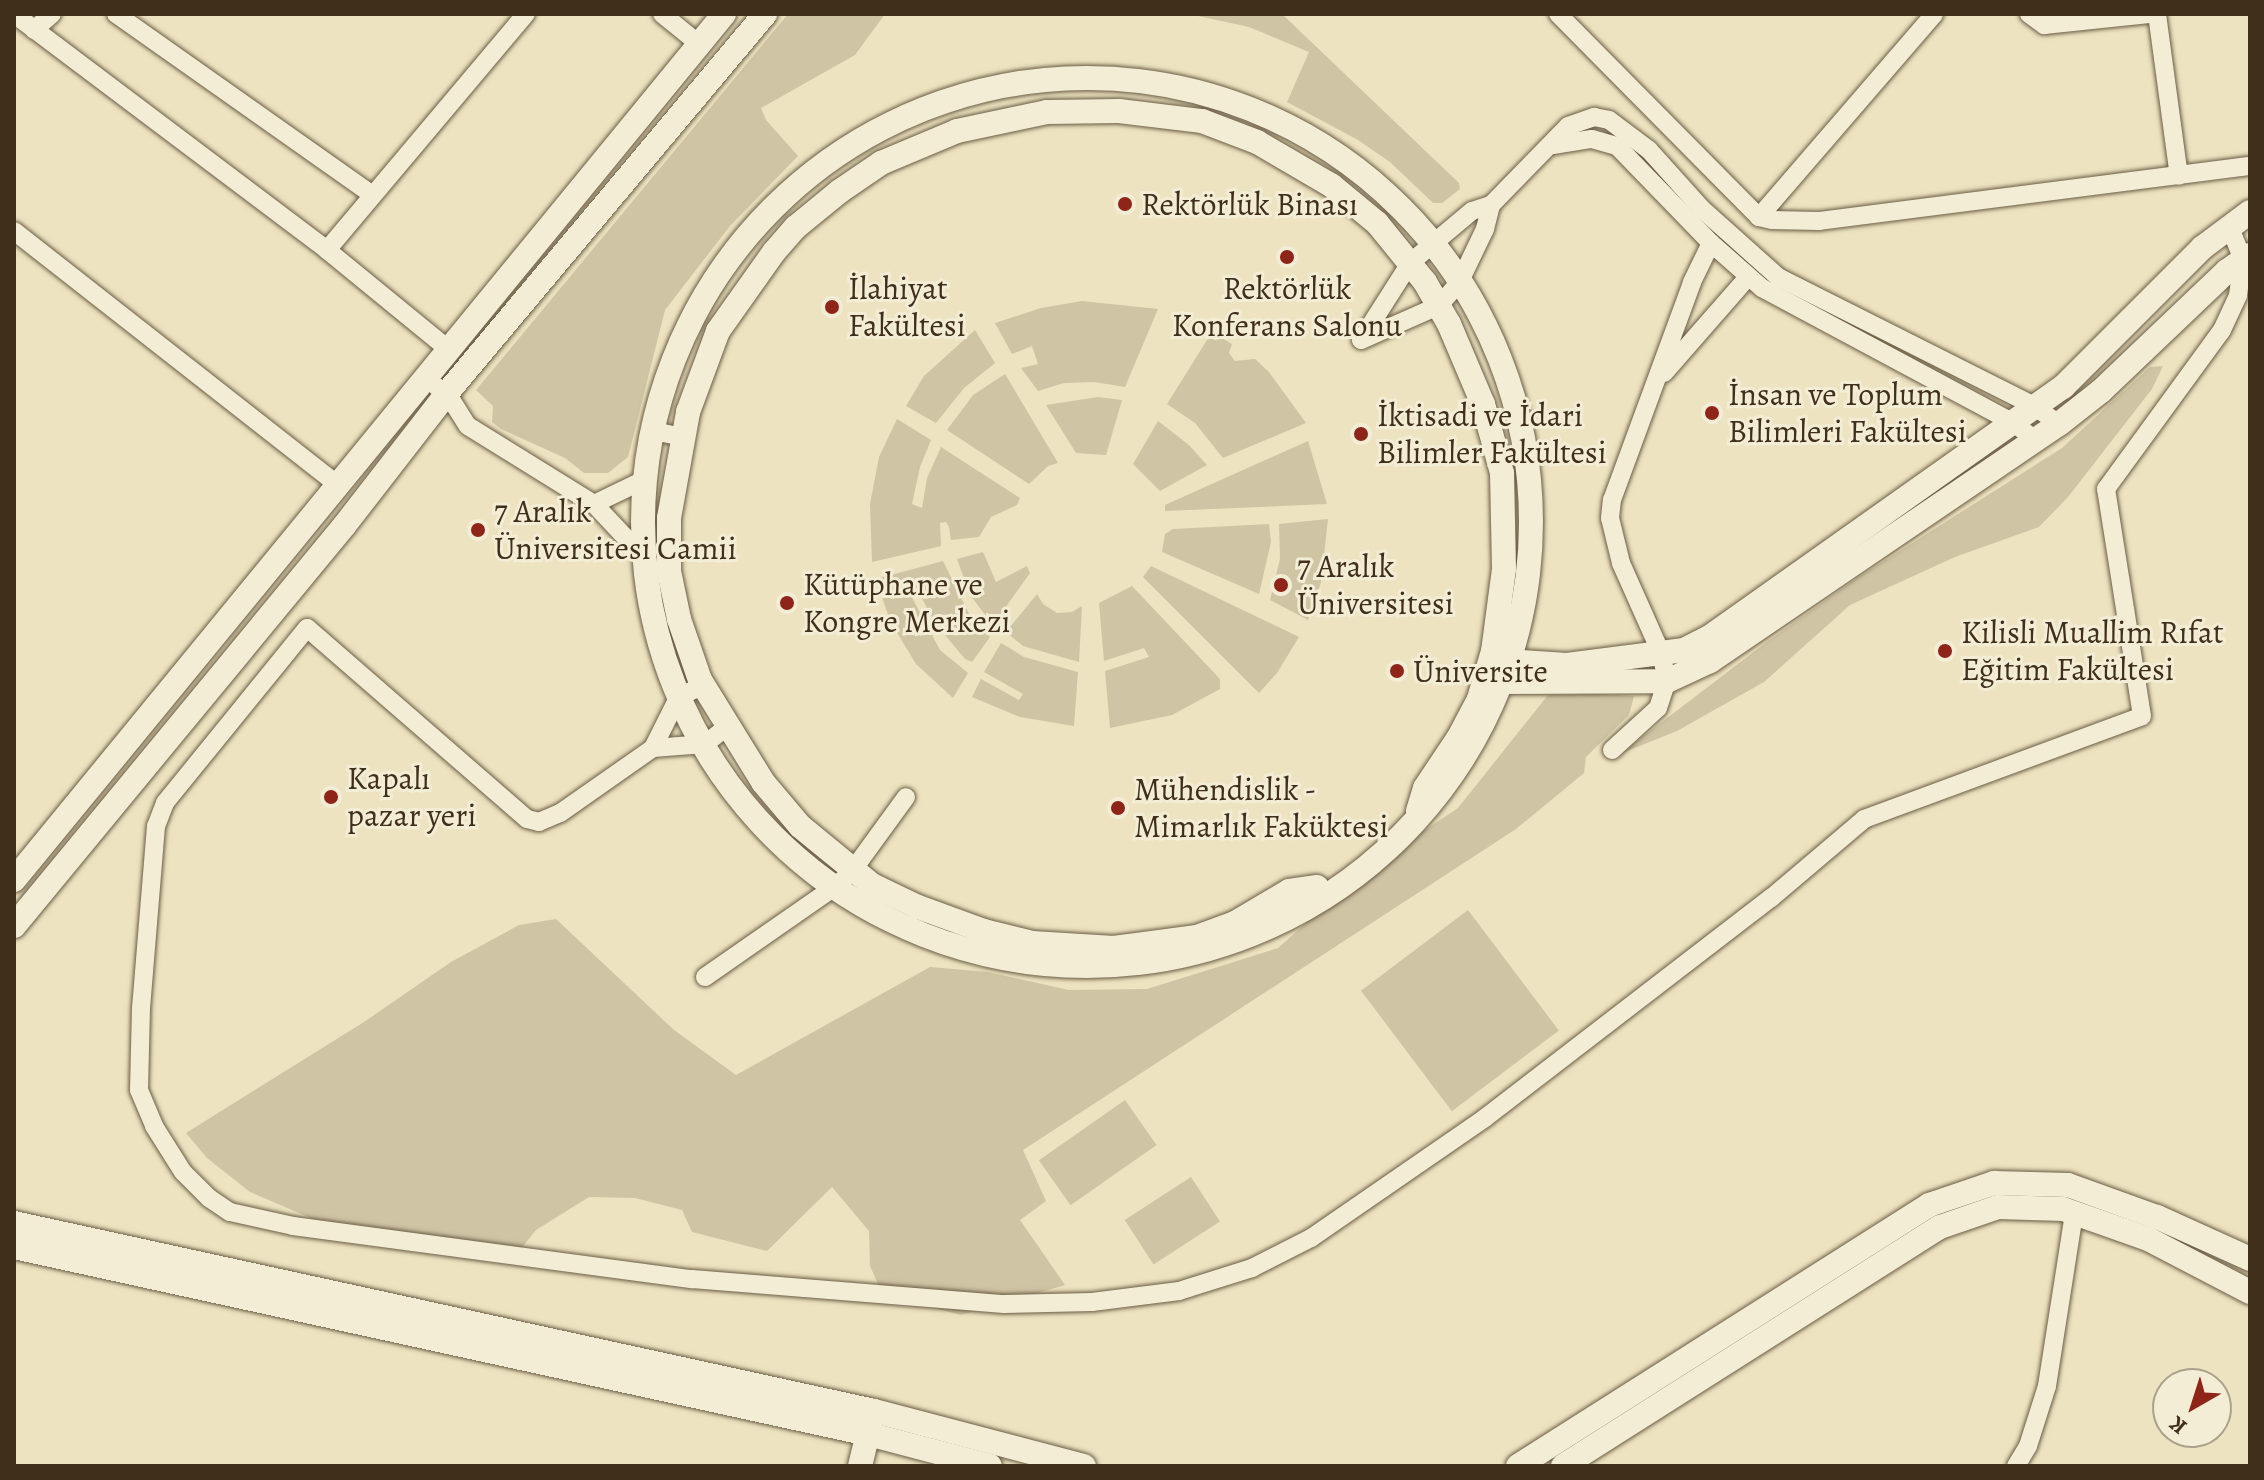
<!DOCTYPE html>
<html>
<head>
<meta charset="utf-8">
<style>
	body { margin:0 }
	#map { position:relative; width:2264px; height:1480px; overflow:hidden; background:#ede3c0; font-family:Alegreya,serif }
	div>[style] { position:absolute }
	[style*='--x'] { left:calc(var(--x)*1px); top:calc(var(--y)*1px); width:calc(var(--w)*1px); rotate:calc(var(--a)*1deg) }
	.green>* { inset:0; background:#cfc4a4; transform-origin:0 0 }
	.roads { filter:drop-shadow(0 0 2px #6a5c44) drop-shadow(0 0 2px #6a5c44) }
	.street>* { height:18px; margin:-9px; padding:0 9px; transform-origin:9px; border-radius:9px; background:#f3edd6 }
	.secondary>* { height:24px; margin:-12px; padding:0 12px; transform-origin:12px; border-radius:12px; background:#f3edd6 }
	.secondary>.ring { margin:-12px; padding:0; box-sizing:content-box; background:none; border:24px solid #f3edd6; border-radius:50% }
	.dots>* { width:22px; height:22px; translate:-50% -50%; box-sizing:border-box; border:4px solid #f3edd6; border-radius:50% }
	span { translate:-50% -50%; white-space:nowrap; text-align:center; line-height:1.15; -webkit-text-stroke:6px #f3edd6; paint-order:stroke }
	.poi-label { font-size:32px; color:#3f2f1b }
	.left { translate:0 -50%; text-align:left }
	.frame { position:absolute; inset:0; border:16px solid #3f2f1b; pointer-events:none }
	.north { position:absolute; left:2152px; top:1368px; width:80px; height:80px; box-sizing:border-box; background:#f3edd6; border:2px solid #aba18b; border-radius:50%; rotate:219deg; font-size:22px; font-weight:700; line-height:32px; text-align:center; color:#3f2f1b }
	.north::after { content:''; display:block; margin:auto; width:28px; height:36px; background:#8f2418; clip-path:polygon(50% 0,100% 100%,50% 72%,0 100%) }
</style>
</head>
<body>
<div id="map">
	<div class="green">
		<div style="clip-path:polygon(788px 14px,885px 14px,855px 55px,761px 108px,766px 120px,798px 156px,730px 226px,665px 310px,628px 457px,608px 473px,584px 473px,565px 458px,501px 429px,492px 422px,493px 406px,476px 390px)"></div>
		<div style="clip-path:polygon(1189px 14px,1282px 14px,1459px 183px,1460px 189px,1442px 203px,1433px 203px,1390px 162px,1358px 140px,1287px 102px,1309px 52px,1249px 27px)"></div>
		<div style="clip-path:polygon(1082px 301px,1158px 309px,1125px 387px,1094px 382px,1064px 383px,1038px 391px,1021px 368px,1038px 364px,1032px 346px,1012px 354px,995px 323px,1041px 308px)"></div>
		<div style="clip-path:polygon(975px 330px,995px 363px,964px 388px,936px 423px,906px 406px,924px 376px)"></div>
		<div style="clip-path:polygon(1212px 332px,1232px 344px,1229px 353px,1235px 361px,1255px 359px,1269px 372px,1306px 423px,1223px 458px,1195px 423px,1167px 404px)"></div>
		<div style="clip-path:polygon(2163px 366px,2152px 389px,2068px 497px,2039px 527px,1955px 557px,1850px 605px,1764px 682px,1677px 731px,1620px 754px,1768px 641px,1859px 577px,2062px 448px,2150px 367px)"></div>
		<div style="clip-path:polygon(1005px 374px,1058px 463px,1048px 466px,1029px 484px,947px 430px,973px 395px)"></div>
		<div style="clip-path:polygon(1098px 397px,1122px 400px,1106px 455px,1076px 453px,1046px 405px)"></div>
		<div style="clip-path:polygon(897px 419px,931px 440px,920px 467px,912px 504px,922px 508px,927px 478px,941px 447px,1020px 498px,1017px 505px,991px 517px,979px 537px,951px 540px,949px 527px,946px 522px,940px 523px,941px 546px,872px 562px,870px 504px,879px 457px)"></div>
		<div style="clip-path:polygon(1158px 421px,1189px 445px,1207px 465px,1160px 491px,1133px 464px)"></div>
		<div style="clip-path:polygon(1308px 441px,1327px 504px,1165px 511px,1165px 505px)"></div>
		<div style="clip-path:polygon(1328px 519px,1321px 582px,1308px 620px,1270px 600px,1280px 559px,1279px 524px)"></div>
		<div style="clip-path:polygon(1269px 524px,1271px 542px,1259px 594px,1162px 552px,1165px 534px,1173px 529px)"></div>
		<div style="clip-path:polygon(983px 552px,996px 582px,1027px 566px,1030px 573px,993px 625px,970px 595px,957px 559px)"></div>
		<div style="clip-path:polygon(943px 561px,972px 620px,990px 637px,972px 662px,965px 659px,935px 623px,917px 589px,908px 590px,940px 650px,968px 673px,953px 698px,916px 664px,890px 621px,876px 579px)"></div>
		<div style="clip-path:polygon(1151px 566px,1299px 637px,1277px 673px,1259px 693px,1143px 577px)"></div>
		<div style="clip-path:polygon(1132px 586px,1220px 679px,1220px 689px,1172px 715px,1110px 728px,1105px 671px,1149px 657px,1144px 648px,1104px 661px,1099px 603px)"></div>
		<div style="clip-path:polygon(1037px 594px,1043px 604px,1057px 613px,1072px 612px,1082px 606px,1079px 662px,1023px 646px,1006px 632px)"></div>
		<div style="clip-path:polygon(1001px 643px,1024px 657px,1078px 672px,1074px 726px,1020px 717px,972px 697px,981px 679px,1019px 700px,1023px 694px,984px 672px)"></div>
		<div style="clip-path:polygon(1597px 694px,1634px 696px,1629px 715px,1586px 757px,1584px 773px,1516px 829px,1023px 1150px,1046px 1201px,1020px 1220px,1065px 1285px,961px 1315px,883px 1295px,870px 1266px,869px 1231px,832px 1187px,767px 1251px,692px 1232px,682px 1210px,635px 1198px,589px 1197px,536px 1230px,515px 1256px,334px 1228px,250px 1192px,207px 1158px,186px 1133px,364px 1022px,451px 962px,519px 925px,556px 919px,674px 1030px,736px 1075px,930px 967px,988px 972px,1069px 990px,1147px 989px,1278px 948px,1368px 868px,1458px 808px,1548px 695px)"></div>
		<div style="left:1468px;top:910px;width:151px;height:134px;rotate:53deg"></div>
		<div style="left:1125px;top:1100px;width:55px;height:105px;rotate:55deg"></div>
		<div style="left:1191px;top:1177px;width:53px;height:79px;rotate:57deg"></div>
	</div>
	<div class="roads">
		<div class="street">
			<div style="--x:14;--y:14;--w:392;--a:37"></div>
			<div style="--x:327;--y:250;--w:158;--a:39.3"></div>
			<div style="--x:116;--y:14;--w:314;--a:35.2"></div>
			<div style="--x:662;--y:14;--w:48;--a:39"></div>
			<div style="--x:1558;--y:14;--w:286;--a:45.3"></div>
			<div style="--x:1759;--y:217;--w:13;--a:13"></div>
			<div style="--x:1772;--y:220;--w:47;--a:1.2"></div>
			<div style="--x:1819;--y:221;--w:434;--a:-7.3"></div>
			<div style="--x:2029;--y:14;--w:19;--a:36"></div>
			<div style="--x:2044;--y:25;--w:108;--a:-5.9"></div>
			<div style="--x:2157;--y:14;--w:163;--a:82.3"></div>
			<div style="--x:34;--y:30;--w:24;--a:-42"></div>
			<div style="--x:1553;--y:145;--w:39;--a:-9"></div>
			<div style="--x:1592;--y:139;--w:26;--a:16"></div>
			<div style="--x:1617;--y:146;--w:135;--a:45.9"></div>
			<div style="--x:1711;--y:243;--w:68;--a:41.4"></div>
			<div style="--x:1762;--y:288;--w:286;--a:28.2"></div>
			<div style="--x:2014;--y:423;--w:28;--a:39"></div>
			<div style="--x:1491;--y:205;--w:110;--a:-45.7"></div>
			<div style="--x:1568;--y:126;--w:28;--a:-19"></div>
			<div style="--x:1594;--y:117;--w:15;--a:11"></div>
			<div style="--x:1609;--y:120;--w:50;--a:36.9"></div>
			<div style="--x:1649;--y:150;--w:79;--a:48.1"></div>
			<div style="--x:1702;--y:209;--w:102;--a:41.8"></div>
			<div style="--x:1778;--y:277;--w:287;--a:26.7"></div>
			<div style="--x:2034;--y:406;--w:31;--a:36"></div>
			<div style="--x:1491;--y:205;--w:25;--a:104"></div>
			<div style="--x:1485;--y:229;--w:60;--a:115.7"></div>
			<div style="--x:1459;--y:283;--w:31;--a:132"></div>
			<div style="--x:1438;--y:306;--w:84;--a:156.2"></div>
			<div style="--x:1361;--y:340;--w:91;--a:-57.5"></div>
			<div style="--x:1410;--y:263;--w:81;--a:-40"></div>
			<div style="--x:1472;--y:211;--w:20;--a:-18"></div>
			<div style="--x:1759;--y:217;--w:268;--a:-49.2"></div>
			<div style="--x:14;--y:231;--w:410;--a:38.1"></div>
			<div style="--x:327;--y:250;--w:309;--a:-49.9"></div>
			<div style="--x:1664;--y:373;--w:128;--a:-48.8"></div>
			<div style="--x:437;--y:387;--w:12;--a:31"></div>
			<div style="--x:447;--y:393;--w:39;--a:58"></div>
			<div style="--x:468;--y:426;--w:148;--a:31.8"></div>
			<div style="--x:654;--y:431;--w:30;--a:12"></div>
			<div style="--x:640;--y:553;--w:67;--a:-133.2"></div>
			<div style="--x:594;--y:504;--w:55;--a:-25.6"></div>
			<div style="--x:703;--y:685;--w:28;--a:153"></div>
			<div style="--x:678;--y:698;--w:56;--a:116.6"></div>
			<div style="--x:653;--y:748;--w:52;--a:-4.4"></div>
			<div style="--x:705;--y:744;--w:28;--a:-38"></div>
			<div style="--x:653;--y:748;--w:113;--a:145"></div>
			<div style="--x:560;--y:813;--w:23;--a:157"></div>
			<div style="--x:539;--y:822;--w:12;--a:-166"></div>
			<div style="--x:527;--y:819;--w:291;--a:-139"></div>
			<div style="--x:307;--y:628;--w:225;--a:129.1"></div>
			<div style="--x:165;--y:803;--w:25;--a:111"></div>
			<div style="--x:156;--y:826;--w:183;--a:94.7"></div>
			<div style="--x:141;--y:1008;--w:82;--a:91.4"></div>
			<div style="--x:139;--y:1090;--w:39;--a:67"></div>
			<div style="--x:154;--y:1126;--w:54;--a:57.8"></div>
			<div style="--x:183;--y:1172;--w:37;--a:45"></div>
			<div style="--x:209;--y:1198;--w:25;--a:34"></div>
			<div style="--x:230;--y:1212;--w:65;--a:12.5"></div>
			<div style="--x:293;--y:1226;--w:403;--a:7.6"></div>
			<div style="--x:692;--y:1279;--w:313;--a:4.6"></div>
			<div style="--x:1004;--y:1304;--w:88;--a:-1.3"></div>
			<div style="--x:1092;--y:1302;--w:88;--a:-7.2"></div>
			<div style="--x:1179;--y:1291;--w:77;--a:-17.5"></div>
			<div style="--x:1252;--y:1268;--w:66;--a:-27"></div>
			<div style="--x:1311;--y:1238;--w:211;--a:-34.6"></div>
			<div style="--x:1485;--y:1118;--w:361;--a:-37.6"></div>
			<div style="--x:1771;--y:898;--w:122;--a:-40.3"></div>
			<div style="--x:1864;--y:819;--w:296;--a:-20.3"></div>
			<div style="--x:2142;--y:716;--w:230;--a:-99"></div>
			<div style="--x:2106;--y:489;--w:197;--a:-53.9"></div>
			<div style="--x:2222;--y:330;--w:38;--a:-65"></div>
			<div style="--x:2238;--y:295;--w:35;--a:-82"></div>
			<div style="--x:2243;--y:260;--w:37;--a:-112"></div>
			<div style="--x:1612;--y:750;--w:62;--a:-42.4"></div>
			<div style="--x:1658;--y:708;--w:28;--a:-72"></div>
			<div style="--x:1667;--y:681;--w:29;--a:-102"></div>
			<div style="--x:1661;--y:653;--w:98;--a:-114"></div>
			<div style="--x:1621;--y:563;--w:46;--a:-103.7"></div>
			<div style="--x:1610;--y:518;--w:18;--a:-84"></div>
			<div style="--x:1612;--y:500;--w:232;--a:-69.8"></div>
			<div style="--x:1692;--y:282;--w:43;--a:-64"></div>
			<div style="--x:705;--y:977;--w:160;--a:-34.8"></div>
			<div style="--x:836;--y:886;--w:23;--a:-43"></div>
			<div style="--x:853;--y:870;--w:90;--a:-54"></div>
			<div style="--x:2016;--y:1466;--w:23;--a:-59"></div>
			<div style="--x:2028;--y:1446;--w:63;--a:-72.4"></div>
			<div style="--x:2047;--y:1386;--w:175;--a:-81.1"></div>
		</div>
		<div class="secondary">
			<div class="ring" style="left:643px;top:78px;width:864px;height:864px"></div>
			<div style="--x:1506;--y:661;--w:61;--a:3.8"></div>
			<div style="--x:1567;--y:665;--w:118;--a:-7.3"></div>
			<div style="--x:1684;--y:650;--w:27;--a:-27"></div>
			<div style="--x:1708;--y:638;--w:435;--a:-35.3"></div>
			<div style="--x:2063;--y:387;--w:197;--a:-45"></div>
			<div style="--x:2202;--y:248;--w:60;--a:-36.9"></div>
			<div style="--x:1500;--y:682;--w:167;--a:-0.3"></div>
			<div style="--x:1667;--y:681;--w:47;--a:-24.9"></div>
			<div style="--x:1710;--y:661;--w:422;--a:-34.2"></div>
			<div style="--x:2059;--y:424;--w:53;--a:-38.2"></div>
			<div style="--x:2101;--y:391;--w:174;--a:-43.6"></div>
			<div style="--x:2227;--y:271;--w:28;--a:-35"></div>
			<div style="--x:14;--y:880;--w:1120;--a:-50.65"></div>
			<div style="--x:1317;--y:887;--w:28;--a:172"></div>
			<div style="--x:1289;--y:891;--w:63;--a:149.3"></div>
			<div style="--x:1235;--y:923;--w:40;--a:159.8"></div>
			<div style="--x:1197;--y:937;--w:84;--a:172.5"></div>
			<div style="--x:1114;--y:948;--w:82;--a:-176.5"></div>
			<div style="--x:1032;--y:943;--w:49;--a:-166"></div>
			<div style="--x:984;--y:931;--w:70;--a:-160"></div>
			<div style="--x:918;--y:907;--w:51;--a:-154.4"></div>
			<div style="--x:872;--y:885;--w:93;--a:-140.7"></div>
			<div style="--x:800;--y:826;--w:57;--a:-130.1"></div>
			<div style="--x:763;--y:782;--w:120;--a:-121.7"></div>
			<div style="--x:700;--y:680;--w:65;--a:-109"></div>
			<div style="--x:679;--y:619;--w:49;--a:-101.8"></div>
			<div style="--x:669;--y:571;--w:53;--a:-90"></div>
			<div style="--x:669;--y:518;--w:108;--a:-79.8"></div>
			<div style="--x:688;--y:412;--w:86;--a:-69.7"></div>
			<div style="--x:718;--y:331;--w:97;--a:-54.7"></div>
			<div style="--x:774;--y:252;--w:33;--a:-49"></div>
			<div style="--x:796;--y:227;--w:57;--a:-39.3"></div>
			<div style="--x:840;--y:191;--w:50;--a:-34.3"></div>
			<div style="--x:881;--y:163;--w:82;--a:-22.8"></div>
			<div style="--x:957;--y:131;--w:92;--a:-11.9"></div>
			<div style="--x:1047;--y:112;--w:72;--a:-0.8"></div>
			<div style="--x:1119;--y:111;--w:84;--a:6.9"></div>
			<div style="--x:1202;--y:121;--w:59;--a:20.9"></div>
			<div style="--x:1257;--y:142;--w:86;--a:30.2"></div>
			<div style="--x:1331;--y:185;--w:60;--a:39.6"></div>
			<div style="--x:1377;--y:223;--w:76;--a:50.9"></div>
			<div style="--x:1425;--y:282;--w:48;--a:60.3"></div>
			<div style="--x:1449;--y:324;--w:87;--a:67"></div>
			<div style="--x:1483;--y:404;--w:72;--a:74.6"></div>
			<div style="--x:1502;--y:473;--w:96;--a:88.8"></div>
			<div style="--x:1504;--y:569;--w:83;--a:97.6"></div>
			<div style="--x:1493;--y:651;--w:50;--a:106.3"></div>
			<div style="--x:1479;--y:699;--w:43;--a:117.8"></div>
			<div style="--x:1459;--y:737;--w:61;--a:123.7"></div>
			<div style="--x:1425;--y:788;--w:24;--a:107"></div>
			<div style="--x:14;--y:926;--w:519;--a:-50.48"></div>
			<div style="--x:344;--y:526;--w:168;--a:-52.2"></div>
			<div style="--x:447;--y:393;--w:495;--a:-50"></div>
			<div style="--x:14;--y:1223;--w:880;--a:12.33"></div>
			<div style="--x:874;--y:1411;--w:217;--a:14.7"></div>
			<div style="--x:14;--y:1247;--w:874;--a:12.35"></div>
			<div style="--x:868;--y:1434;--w:126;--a:14.7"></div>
			<div style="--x:860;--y:1466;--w:46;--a:-76.3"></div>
			<div style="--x:1518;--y:1466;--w:487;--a:-32.4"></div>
			<div style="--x:1929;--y:1205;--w:69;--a:-18.7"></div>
			<div style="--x:1994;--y:1183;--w:74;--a:1.5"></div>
			<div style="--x:2068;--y:1185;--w:95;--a:19.8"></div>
			<div style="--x:2157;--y:1217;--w:102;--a:24.3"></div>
			<div style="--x:1563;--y:1466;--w:446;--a:-32.4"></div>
			<div style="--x:1940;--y:1227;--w:61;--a:-19"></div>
			<div style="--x:1998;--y:1207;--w:65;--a:1.8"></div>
			<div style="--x:2063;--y:1209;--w:90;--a:19.4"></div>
			<div style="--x:2148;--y:1239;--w:115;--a:27.5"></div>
		</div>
	</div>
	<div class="dots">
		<div style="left:1125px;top:204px;background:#8f2418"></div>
		<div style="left:1287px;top:257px;background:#8f2418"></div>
		<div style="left:832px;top:307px;background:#8f2418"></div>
		<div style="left:1712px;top:413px;background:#8f2418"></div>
		<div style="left:1361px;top:434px;background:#8f2418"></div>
		<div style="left:478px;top:530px;background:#8f2418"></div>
		<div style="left:1281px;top:585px;background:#8f2418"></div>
		<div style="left:787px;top:603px;background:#8f2418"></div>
		<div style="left:1945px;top:651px;background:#8f2418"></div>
		<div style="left:1397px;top:671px;background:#8f2418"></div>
		<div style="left:331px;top:797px;background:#8f2418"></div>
		<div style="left:1118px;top:808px;background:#8f2418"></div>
	</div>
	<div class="poi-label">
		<span class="left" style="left:1141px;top:204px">Rektörlük Binası</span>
		<span class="left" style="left:848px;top:307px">İlahiyat<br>Fakültesi</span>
		<span style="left:1287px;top:307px">Rektörlük<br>Konferans Salonu</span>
		<span class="left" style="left:1728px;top:413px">İnsan ve Toplum<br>Bilimleri Fakültesi</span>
		<span class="left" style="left:1377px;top:434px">İktisadi ve İdari<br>Bilimler Fakültesi</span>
		<span class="left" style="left:494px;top:530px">7 Aralık<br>Üniversitesi Camii</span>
		<span class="left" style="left:1297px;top:585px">7 Aralık<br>Üniversitesi</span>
		<span class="left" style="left:803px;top:603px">Kütüphane ve<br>Kongre Merkezi</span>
		<span class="left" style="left:1961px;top:651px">Kilisli Muallim Rıfat<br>Eğitim Fakültesi</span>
		<span class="left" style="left:1413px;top:671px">Üniversite</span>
		<span class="left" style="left:347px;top:797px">Kapalı<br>pazar yeri</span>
		<span class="left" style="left:1134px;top:808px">Mühendislik -<br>Mimarlık Faküktesi</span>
	</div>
	<div class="frame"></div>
	<div class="north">K</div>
</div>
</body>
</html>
